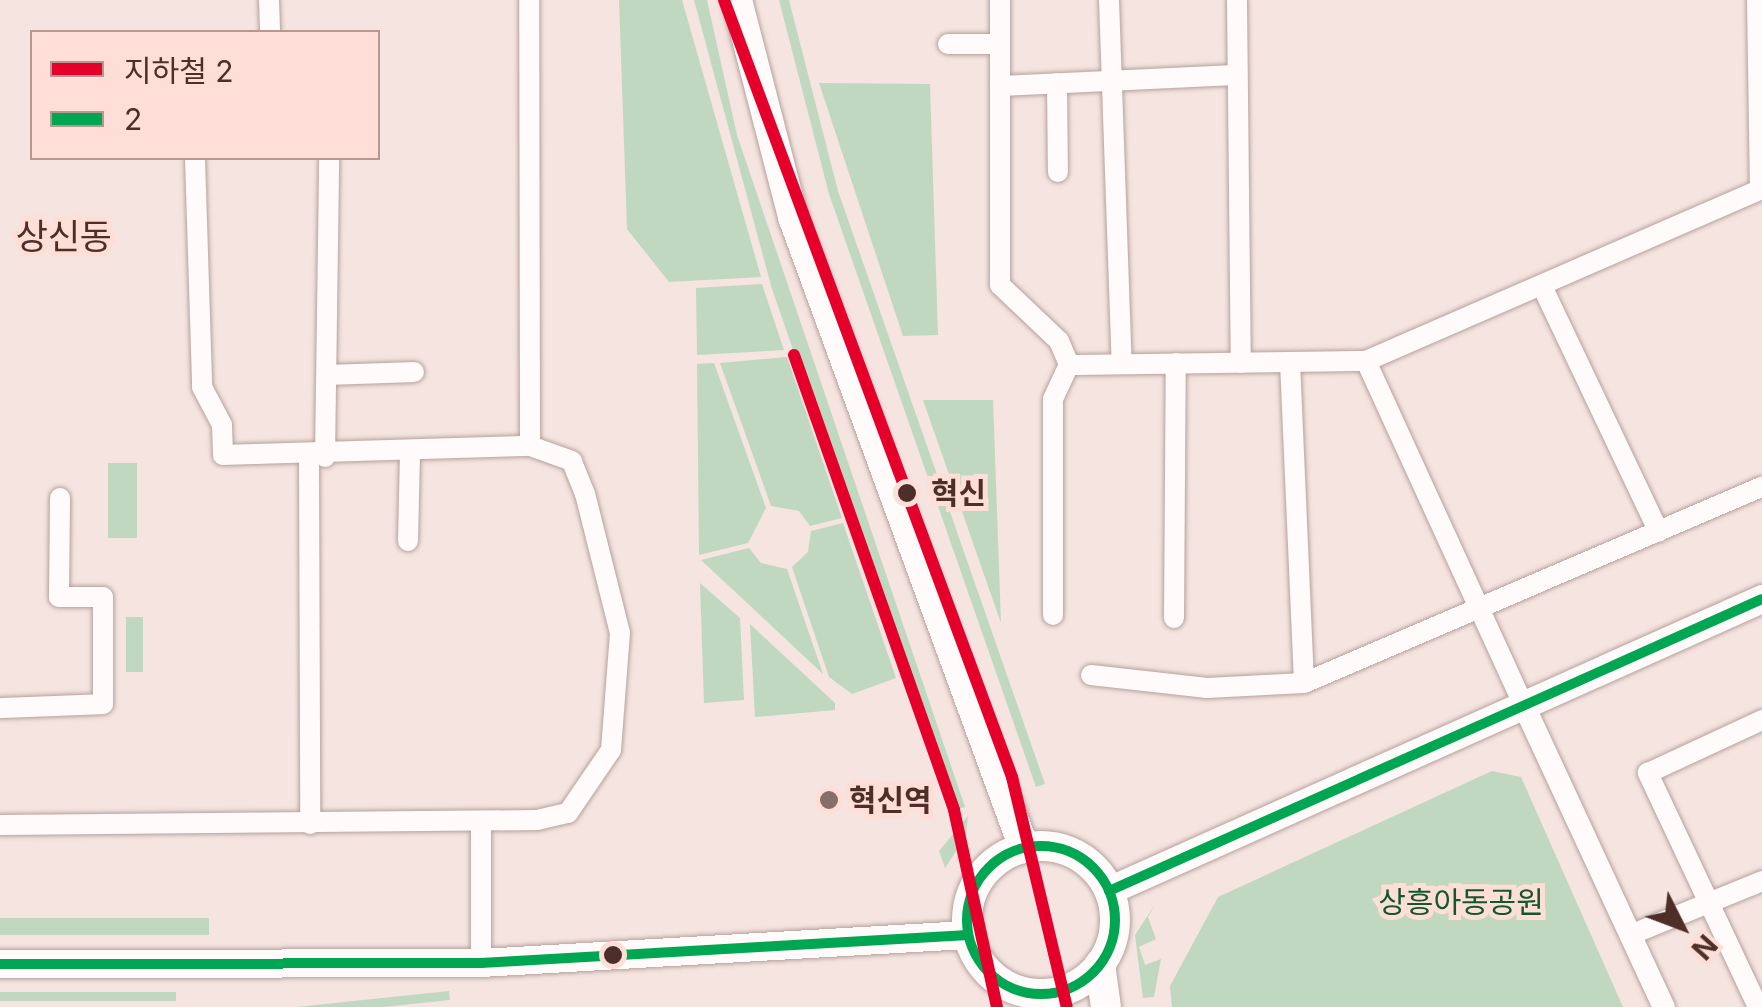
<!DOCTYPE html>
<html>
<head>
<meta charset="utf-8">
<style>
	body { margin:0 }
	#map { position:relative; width:1762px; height:1007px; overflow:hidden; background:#f5e4e0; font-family:Inter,"Noto Sans KR",sans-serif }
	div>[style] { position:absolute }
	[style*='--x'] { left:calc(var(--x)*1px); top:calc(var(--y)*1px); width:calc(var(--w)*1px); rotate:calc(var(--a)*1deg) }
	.green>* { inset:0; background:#c0d8bf; transform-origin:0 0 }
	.roads { filter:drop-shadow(0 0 2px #b6a19d) drop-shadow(0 0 2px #b6a19d) }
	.minor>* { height:20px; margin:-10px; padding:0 10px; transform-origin:10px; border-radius:10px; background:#fefbfa }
	.tertiary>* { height:22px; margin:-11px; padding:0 11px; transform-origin:11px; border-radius:11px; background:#fefbfa }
	.secondary>* { height:28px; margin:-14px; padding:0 14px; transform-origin:14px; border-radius:14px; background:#fefbfa }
	.primary>* { height:30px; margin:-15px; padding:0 15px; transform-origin:15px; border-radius:15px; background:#fefbfa }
	.primary>.ring { margin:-15px; padding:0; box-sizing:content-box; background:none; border:30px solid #fefbfa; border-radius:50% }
	.bus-1>* { height:10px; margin:-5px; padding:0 5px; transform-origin:5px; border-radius:5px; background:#00a651 }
	.bus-1>.ring { margin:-5px; padding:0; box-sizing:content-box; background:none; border:10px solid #00a651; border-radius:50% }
	.metro-1>* { height:12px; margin:-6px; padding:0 6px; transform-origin:6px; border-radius:6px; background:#e4002b }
	.dots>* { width:28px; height:28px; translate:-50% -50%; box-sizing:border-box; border:5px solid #feded7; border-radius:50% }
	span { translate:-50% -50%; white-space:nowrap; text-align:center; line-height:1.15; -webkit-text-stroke:10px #feded7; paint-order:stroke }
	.stop-label { font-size:30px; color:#4d2e28; font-weight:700 }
	.left { translate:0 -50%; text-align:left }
	.poi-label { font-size:30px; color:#4d2e28; font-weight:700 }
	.park-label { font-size:30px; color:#11582e }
	.quarter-label { font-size:35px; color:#4d2e28 }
	.legend { position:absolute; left:30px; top:30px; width:350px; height:130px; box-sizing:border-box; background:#feded7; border:2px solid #b79891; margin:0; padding:12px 18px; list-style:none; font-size:30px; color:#4d2e28 }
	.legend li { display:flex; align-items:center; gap:20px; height:50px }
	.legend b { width:50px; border:2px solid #b79891 }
	.north { position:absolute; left:1632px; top:877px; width:100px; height:100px; -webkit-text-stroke:8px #feded7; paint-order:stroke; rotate:132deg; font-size:28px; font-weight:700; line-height:40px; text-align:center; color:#4d2e28 }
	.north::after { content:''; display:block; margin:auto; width:35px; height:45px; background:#4d2e28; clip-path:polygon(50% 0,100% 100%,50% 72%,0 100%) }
</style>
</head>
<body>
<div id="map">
	<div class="green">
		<div style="clip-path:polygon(619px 0,682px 0,761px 277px,669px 282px,627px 229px)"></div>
		<div style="clip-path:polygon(694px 0,707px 0,737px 135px,965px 807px,953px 811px,772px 289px)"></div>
		<div style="clip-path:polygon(779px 0,789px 0,838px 191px,1045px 784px,1036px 787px,829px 194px)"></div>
		<div style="clip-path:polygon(819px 83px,930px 84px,938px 335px,903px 336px)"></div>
		<div style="clip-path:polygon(762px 284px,784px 350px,697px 355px,696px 288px)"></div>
		<div style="clip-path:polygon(787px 357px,842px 518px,810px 526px,799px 511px,771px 506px,720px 363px)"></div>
		<div style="clip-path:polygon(714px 363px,766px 508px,748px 543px,699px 555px,697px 364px)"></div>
		<div style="clip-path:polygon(923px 400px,993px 400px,1001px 623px)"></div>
		<div style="left:108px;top:463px;width:29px;height:75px"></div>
		<div style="clip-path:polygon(843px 523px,896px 678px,852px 694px,829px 677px,792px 567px,808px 552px,811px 531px)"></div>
		<div style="clip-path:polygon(749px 548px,761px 563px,787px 569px,823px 674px,701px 560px)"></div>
		<div style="clip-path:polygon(700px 583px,740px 618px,744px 700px,704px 703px)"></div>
		<div style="left:126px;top:617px;width:17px;height:55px"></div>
		<div style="clip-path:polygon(750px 624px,835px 703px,835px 710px,755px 717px)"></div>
		<div style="clip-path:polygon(1492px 771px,1521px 777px,1623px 1007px,1172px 1007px,1170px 986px,1218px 897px)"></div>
		<div style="clip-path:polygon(968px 816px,966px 836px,945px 868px,939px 851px)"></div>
		<div style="clip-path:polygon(1156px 903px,1148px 917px,1156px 939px,1139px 947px,1145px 965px,1161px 959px,1154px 997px,1143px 998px,1135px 935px)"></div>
		<div style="left:0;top:918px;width:209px;height:17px"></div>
		<div style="left:449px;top:991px;width:9px;height:242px;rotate:84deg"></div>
		<div style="left:0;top:992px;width:176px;height:9px"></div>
	</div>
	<div class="roads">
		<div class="minor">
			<div style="--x:269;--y:0;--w:32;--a:88"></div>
			<div style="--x:1000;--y:0;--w:285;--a:90"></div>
			<div style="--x:1000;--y:285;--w:81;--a:43.5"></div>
			<div style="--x:1059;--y:341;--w:26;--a:67"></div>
			<div style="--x:1069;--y:365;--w:297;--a:-0.8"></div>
			<div style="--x:1366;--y:361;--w:432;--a:-23.5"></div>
			<div style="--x:1109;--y:0;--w:364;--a:88"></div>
			<div style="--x:1237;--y:0;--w:363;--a:89.4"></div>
			<div style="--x:1757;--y:0;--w:190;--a:89.1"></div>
			<div style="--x:948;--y:44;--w:52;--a:0"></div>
			<div style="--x:1057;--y:83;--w:89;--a:89.4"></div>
			<div style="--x:1000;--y:86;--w:236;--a:-2.7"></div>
			<div style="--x:195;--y:158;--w:229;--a:88.2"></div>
			<div style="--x:202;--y:387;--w:43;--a:62.2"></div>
			<div style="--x:222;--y:425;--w:30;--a:88"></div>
			<div style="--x:223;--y:455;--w:307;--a:-1.7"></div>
			<div style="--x:1542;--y:286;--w:272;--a:64.6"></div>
			<div style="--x:1366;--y:361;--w:382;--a:65.4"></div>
			<div style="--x:1290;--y:362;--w:321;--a:87.5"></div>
			<div style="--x:328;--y:375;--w:86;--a:-2"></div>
			<div style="--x:309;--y:456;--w:368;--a:89.8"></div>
			<div style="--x:325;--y:457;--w:299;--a:-89.2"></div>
			<div style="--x:408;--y:541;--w:88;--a:-88.7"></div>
			<div style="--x:1053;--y:615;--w:216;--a:-90"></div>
			<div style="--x:1053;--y:399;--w:38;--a:-65"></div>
			<div style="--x:1174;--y:618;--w:255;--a:-89.6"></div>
			<div style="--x:1091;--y:675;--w:117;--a:6.4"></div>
			<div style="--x:1207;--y:688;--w:97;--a:-3"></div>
			<div style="--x:1304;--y:683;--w:498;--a:-23.2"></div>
			<div style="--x:0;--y:708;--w:103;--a:-2.2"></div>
			<div style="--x:103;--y:704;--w:107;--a:-90"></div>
			<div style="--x:103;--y:597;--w:44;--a:180"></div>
			<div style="--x:59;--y:597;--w:99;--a:-89.4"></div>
			<div style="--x:481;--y:824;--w:139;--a:90"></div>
			<div style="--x:0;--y:825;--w:537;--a:-0.53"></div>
			<div style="--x:537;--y:820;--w:32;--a:-13"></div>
			<div style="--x:568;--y:813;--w:76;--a:-55.7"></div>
			<div style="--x:611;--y:750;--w:117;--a:-85.6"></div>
			<div style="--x:620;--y:633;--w:143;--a:-104.1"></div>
			<div style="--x:585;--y:494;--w:35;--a:-112"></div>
			<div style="--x:572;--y:461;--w:45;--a:-160.3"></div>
			<div style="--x:530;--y:446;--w:446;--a:-90.1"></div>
			<div style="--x:1630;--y:935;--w:143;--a:-22.2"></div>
			<div style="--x:1758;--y:1007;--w:259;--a:-115.2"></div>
			<div style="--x:1648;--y:773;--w:126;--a:-24.9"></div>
		</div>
		<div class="tertiary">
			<div style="--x:1525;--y:708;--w:330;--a:65.1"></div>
		</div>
		<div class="secondary">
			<div style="--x:1109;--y:891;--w:715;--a:-24.09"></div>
			<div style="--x:0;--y:964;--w:481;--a:-0.1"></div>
			<div style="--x:481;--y:963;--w:488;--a:-3.3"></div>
		</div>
		<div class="primary">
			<div style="--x:737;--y:0;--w:224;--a:75.5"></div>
			<div style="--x:793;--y:217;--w:672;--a:69.89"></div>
			<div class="ring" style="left:967px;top:846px;width:118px;height:118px"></div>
			<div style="--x:1100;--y:964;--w:43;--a:82.1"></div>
		</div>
	</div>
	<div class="bus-1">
		<div class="ring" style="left:967px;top:846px;width:138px;height:138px"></div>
		<div style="--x:1109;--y:891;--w:715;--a:-24.09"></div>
		<div style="--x:0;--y:964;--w:481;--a:-0.1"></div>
		<div style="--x:481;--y:963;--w:488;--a:-3.3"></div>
	</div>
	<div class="metro-1">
		<div style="--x:724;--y:0;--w:829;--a:69.66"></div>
		<div style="--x:1012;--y:777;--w:236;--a:76.6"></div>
		<div style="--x:794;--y:355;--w:482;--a:70.6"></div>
		<div style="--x:954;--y:810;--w:202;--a:77.7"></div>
	</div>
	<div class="dots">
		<div style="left:907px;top:493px;background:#4d2e28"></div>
		<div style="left:829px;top:800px;background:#886e68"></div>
		<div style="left:613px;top:955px;background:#4d2e28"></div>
	</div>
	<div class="stop-label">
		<span class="left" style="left:931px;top:493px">혁신</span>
	</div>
	<div class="poi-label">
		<span class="left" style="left:849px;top:800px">혁신역</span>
	</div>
	<div class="park-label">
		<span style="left:1461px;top:902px">상흥아동공원</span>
	</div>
	<div class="quarter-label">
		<span style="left:64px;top:236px">상신동</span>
	</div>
	<ul class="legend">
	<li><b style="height:12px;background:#e4002b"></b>지하철 2</li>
	<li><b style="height:12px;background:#00a651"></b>2</li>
	</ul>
	<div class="north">N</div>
</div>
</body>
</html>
